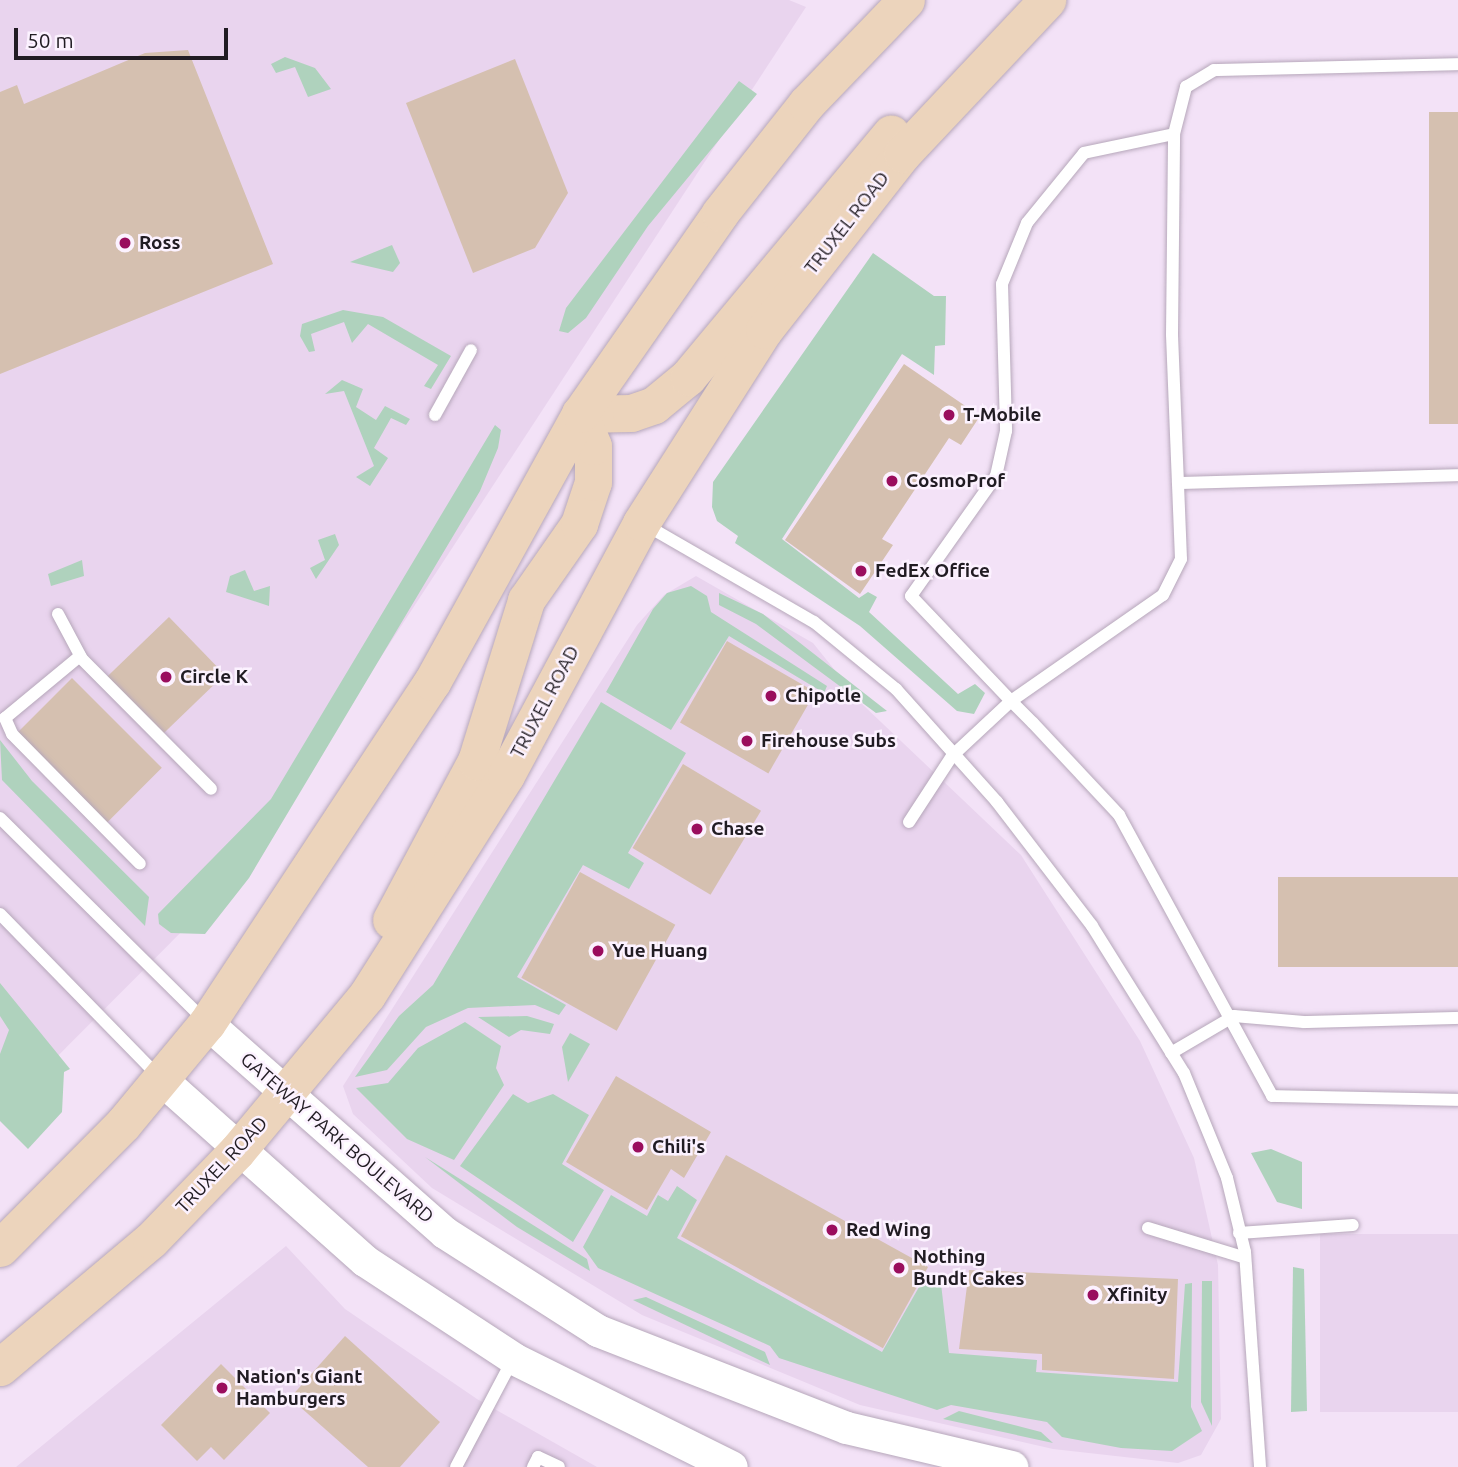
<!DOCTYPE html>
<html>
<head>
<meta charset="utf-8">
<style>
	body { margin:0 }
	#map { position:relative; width:1458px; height:1467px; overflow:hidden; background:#f3e2f7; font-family:Ubuntu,sans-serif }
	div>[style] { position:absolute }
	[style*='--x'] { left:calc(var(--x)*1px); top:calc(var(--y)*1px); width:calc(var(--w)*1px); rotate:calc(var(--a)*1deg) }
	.built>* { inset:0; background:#e9d4ee; transform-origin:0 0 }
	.green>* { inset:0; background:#afd2bd }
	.building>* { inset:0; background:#d5c0b0; transform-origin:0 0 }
	.roads { filter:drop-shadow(0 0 2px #b6a7ba) drop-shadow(0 0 2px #b6a7ba) }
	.service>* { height:12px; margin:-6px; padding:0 6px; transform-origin:6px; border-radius:6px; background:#fff }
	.tertiary>* { height:32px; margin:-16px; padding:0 16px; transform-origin:16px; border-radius:16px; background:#fff }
	.secondary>* { height:37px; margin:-18.5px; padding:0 18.5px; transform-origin:18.5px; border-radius:18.5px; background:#ecd4bc }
	.dots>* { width:19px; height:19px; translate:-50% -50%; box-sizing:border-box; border:4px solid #fcf2ff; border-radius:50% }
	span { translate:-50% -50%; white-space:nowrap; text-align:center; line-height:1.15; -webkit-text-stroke:5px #fcf2ff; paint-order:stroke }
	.street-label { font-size:19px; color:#211c23 }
	.poi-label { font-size:19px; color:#211c23; font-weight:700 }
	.left { translate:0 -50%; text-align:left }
	.scale { position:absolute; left:14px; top:28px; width:214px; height:32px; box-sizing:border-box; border:4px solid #211c23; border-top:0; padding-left:9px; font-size:21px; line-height:24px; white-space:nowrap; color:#211c23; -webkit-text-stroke:5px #fcf2ff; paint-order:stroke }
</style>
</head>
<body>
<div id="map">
	<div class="built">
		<div style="clip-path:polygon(0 0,789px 0,806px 7px,239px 874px,0 1114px)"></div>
		<div style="clip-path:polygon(696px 576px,813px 643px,862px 704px,1021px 855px,1140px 1041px,1194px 1158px,1218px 1265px,1221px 1419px,1201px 1455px,1178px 1463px,1053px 1449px,860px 1405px,642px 1315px,432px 1188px,353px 1114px,343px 1086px,637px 625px,664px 595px)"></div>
		<div style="left:1320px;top:1234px;width:138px;height:178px"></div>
		<div style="clip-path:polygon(286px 1246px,345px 1309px,477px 1399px,597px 1467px,16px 1467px)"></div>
	</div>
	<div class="green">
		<div style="clip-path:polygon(285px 57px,315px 68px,331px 89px,308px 97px,295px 67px,276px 73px,271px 64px)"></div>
		<div style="clip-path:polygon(739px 81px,757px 94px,648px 226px,586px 318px,568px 333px,559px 331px,566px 308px)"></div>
		<div style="clip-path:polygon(392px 245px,400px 263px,393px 272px,350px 262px)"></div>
		<div style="clip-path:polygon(873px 253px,934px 296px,946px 296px,945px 345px,935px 346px,934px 375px,902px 354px,782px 539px,859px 598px,868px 592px,877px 597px,869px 612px,958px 694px,975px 684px,985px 693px,974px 714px,957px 711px,860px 626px,735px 543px,738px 536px,717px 521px,712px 507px,713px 482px)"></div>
		<div style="clip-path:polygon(343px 310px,383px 317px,451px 356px,431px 389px,424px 386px,438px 365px,368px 324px,352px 343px,344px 322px,311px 334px,315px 351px,309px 352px,300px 336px,302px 324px)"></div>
		<div style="clip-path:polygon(342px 380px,363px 389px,356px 407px,376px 420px,385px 406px,410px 419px,406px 425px,391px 418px,374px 448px,388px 458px,370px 486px,356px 477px,374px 466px,344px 391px,325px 394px)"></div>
		<div style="clip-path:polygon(495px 425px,501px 430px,498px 448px,480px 491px,249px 878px,205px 934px,171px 933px,159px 924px,158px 914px,271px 799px)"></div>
		<div style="clip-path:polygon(335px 534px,339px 545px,316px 579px,310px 568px,325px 560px,318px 540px)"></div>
		<div style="clip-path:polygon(82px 560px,84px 576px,51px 586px,48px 574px)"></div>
		<div style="clip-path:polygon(245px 570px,254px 591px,270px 586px,269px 606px,226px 592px,230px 576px)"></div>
		<div style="clip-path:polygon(691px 586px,707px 596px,711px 612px,827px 686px,824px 693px,729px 636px,671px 730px,606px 692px,653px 609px,667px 593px)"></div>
		<div style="clip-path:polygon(719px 593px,763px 614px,887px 711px,876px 713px,756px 624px,719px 605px)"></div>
		<div style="clip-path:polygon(601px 702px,686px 753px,628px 853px,644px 863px,629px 889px,583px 865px,517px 977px,566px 1005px,559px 1015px,535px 1005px,468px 1008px,426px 1027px,387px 1070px,355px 1077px,399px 1016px,433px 985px)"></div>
		<div style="clip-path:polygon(0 740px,32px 781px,149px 897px,145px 926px,2px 780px)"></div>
		<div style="clip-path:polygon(0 983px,70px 1069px,64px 1072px,62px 1112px,28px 1149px,0 1121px,0 1054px,9px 1030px,0 1016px)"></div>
		<div style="clip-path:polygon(527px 1016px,554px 1024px,550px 1034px,521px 1030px,509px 1037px,478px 1017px)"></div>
		<div style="clip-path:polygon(465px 1022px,501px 1046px,496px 1068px,504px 1085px,454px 1160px,407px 1139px,356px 1088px,388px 1083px,418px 1048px)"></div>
		<div style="clip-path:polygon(570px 1033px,590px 1044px,568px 1082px,562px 1047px)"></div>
		<div style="clip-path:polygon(513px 1094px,528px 1103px,553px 1094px,589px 1115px,562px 1164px,604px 1190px,573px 1242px,460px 1166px)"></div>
		<div style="clip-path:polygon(1271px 1149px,1302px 1162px,1302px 1209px,1277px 1202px,1251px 1153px)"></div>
		<div style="clip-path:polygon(425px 1157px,587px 1259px,590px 1271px,517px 1227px)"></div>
		<div style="clip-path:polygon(677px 1186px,697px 1200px,677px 1238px,882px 1352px,927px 1273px,940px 1275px,949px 1353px,1037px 1360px,1036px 1372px,1178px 1382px,1185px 1284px,1192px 1283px,1191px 1407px,1202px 1431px,1172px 1451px,1121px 1448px,1062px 1437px,1047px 1422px,951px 1405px,937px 1410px,779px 1358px,770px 1346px,598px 1268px,583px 1247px,611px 1195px,647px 1216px,658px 1195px,668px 1201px)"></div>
		<div style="clip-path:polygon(1293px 1267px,1304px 1269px,1307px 1411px,1291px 1412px)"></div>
		<div style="clip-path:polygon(1202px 1281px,1212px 1281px,1212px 1426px,1201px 1402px)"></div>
		<div style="clip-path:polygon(646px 1297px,765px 1352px,770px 1365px,633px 1300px)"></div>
		<div style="clip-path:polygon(959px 1411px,1041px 1432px,1053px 1443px,943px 1419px)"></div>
	</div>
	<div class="building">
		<div style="clip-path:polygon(188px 50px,273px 264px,0 374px,0 92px,17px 85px,24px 104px,145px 53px)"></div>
		<div style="clip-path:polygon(515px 59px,568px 193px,535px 248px,473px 273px,406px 103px)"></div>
		<div style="left:1429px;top:112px;width:29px;height:312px"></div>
		<div style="clip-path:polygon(904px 364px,980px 416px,961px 445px,949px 438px,882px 539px,893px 545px,860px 594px,785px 540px)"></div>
		<div style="left:169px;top:617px;width:80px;height:89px;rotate:46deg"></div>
		<div style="left:727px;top:641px;width:102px;height:94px;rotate:30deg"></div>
		<div style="left:72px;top:678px;width:127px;height:78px;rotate:45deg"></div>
		<div style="left:683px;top:764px;width:91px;height:98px;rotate:31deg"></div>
		<div style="left:580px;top:872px;width:109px;height:121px;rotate:29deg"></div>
		<div style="left:1458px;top:877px;width:90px;height:180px;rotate:90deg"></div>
		<div style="clip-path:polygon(616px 1076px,711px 1132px,684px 1178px,671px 1169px,647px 1210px,566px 1162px)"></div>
		<div style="left:726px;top:1155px;width:231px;height:93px;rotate:29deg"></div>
		<div style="clip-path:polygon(969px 1270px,1178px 1279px,1174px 1379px,1042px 1370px,1042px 1354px,959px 1349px)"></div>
		<div style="clip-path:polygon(345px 1336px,440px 1422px,400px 1467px,368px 1467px,290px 1398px)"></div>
		<div style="clip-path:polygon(221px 1364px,270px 1413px,224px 1460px,211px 1447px,197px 1461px,161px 1425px)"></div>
	</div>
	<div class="roads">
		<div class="service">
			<div style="--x:1174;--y:134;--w:49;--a:-75.7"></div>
			<div style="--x:1186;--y:87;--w:33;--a:-31"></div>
			<div style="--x:1214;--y:70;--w:244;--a:-1.4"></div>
			<div style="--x:435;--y:415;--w:74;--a:-61"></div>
			<div style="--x:1178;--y:483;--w:280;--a:-1.6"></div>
			<div style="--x:644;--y:524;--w:196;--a:30"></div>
			<div style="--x:814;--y:622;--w:106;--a:39.3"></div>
			<div style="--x:896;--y:689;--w:152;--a:48.2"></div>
			<div style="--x:997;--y:802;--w:156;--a:52.5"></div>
			<div style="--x:1092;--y:926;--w:173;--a:58"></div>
			<div style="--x:1184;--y:1073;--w:113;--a:67.7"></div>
			<div style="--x:1227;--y:1178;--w:76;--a:76.3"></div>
			<div style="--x:1245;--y:1252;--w:216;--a:86"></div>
			<div style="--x:58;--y:614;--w:51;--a:61.9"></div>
			<div style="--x:82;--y:659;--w:183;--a:45.2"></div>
			<div style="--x:80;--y:656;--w:97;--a:140.4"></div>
			<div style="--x:5;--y:718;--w:17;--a:66"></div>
			<div style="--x:12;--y:734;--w:182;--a:45.4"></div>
			<div style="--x:0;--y:818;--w:289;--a:44.7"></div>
			<div style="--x:909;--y:822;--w:79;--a:-56.9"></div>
			<div style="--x:952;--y:756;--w:81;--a:-43"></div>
			<div style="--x:1011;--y:701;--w:185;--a:-34.9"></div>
			<div style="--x:1163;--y:595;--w:40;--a:-63.4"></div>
			<div style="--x:1181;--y:559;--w:225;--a:-92.3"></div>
			<div style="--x:1172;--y:334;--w:200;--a:-89.4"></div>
			<div style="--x:1174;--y:134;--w:92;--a:168.1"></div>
			<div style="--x:1084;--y:153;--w:90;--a:129.2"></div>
			<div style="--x:1027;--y:223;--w:66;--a:112.3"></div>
			<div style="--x:1002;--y:284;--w:147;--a:88.4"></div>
			<div style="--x:1006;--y:431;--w:46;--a:102.5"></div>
			<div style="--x:996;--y:476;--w:147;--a:125.3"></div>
			<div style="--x:911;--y:596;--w:145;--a:46.4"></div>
			<div style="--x:1011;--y:701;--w:31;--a:45"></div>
			<div style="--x:1033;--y:723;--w:126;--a:46.9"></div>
			<div style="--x:1119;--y:815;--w:320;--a:61.4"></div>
			<div style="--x:1272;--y:1096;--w:186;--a:1.2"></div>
			<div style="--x:0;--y:914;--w:228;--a:45.7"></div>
			<div style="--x:1171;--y:1053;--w:73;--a:-30.4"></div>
			<div style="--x:1234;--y:1016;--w:70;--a:4.9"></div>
			<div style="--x:1304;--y:1022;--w:154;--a:-1.5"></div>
			<div style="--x:1148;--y:1228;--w:99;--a:17"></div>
			<div style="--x:1239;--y:1233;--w:114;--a:-4"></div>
			<div style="--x:456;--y:1467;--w:122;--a:-62.2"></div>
			<div style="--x:533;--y:1467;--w:11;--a:-63"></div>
			<div style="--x:538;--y:1457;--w:23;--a:25"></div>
		</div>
		<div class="tertiary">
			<div style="--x:207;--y:1023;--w:317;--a:41.4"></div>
			<div style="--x:445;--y:1233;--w:182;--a:32.6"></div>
			<div style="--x:598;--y:1331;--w:267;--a:21.3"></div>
			<div style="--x:847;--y:1428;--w:170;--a:13.3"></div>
			<div style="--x:162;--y:1080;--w:272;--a:41.7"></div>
			<div style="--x:365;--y:1261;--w:178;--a:33.3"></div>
			<div style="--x:514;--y:1359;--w:243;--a:26.4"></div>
		</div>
		<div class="secondary">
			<div style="--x:580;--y:414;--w:51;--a:-1.1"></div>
			<div style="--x:631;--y:413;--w:24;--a:-19"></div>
			<div style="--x:654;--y:405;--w:44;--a:-39.5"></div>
			<div style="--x:688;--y:377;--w:317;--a:-50.2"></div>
			<div style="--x:391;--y:920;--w:180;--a:-61.9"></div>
			<div style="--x:476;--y:761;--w:169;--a:-72.7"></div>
			<div style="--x:526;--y:600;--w:93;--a:-55.1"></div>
			<div style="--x:579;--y:524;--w:44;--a:-71.6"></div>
			<div style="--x:593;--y:482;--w:36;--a:-90"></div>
			<div style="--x:593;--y:446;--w:35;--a:-112"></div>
			<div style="--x:0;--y:1248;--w:175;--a:-45.2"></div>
			<div style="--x:123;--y:1124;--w:131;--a:-50.3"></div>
			<div style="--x:207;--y:1023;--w:409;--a:-56.6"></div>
			<div style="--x:432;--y:682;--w:306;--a:-61.1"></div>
			<div style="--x:580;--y:414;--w:245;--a:-55.1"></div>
			<div style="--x:720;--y:213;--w:139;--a:-51.7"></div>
			<div style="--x:806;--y:104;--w:144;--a:-46.1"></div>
			<div style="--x:0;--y:1367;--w:197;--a:-40.1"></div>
			<div style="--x:151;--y:1240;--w:124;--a:-46"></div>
			<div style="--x:237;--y:1151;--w:203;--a:-50.2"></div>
			<div style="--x:367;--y:995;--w:260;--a:-57.7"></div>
			<div style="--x:506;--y:775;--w:286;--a:-61.8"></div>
			<div style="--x:641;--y:523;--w:229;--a:-57.5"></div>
			<div style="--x:764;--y:330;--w:224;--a:-51.9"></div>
			<div style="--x:902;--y:154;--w:212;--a:-46.7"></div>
		</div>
	</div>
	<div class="dots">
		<div style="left:125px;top:243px;background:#9a0d5e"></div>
		<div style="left:949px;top:415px;background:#9a0d5e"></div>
		<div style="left:892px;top:481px;background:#9a0d5e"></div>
		<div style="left:861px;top:571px;background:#9a0d5e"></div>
		<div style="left:166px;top:677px;background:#9a0d5e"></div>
		<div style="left:771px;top:696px;background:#9a0d5e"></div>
		<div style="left:747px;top:741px;background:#9a0d5e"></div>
		<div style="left:697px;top:829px;background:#9a0d5e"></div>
		<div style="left:598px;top:951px;background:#9a0d5e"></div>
		<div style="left:638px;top:1147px;background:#9a0d5e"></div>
		<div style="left:832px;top:1230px;background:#9a0d5e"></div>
		<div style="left:899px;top:1268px;background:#9a0d5e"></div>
		<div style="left:1093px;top:1295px;background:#9a0d5e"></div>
		<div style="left:222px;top:1388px;background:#9a0d5e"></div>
	</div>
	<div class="street-label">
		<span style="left:847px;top:223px;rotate:-52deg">TRUXEL ROAD</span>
		<span style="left:545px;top:702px;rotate:-62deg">TRUXEL ROAD</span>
		<span style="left:337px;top:1138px;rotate:41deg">GATEWAY PARK BOULEVARD</span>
		<span style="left:222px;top:1165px;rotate:-47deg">TRUXEL ROAD</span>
	</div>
	<div class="poi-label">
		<span class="left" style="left:139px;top:243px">Ross</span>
		<span class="left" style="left:963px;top:415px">T-Mobile</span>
		<span class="left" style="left:906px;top:481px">CosmoProf</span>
		<span class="left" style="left:875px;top:571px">FedEx Office</span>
		<span class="left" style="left:180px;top:677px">Circle K</span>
		<span class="left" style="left:785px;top:696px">Chipotle</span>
		<span class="left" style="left:761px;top:741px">Firehouse Subs</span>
		<span class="left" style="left:711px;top:829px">Chase</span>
		<span class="left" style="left:612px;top:951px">Yue Huang</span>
		<span class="left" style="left:652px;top:1147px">Chili's</span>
		<span class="left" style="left:846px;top:1230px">Red Wing</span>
		<span class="left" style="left:913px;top:1268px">Nothing<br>Bundt Cakes</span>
		<span class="left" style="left:1107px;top:1295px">Xfinity</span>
		<span class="left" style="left:236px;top:1388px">Nation's Giant<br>Hamburgers</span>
	</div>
	<div class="scale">50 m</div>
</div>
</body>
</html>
